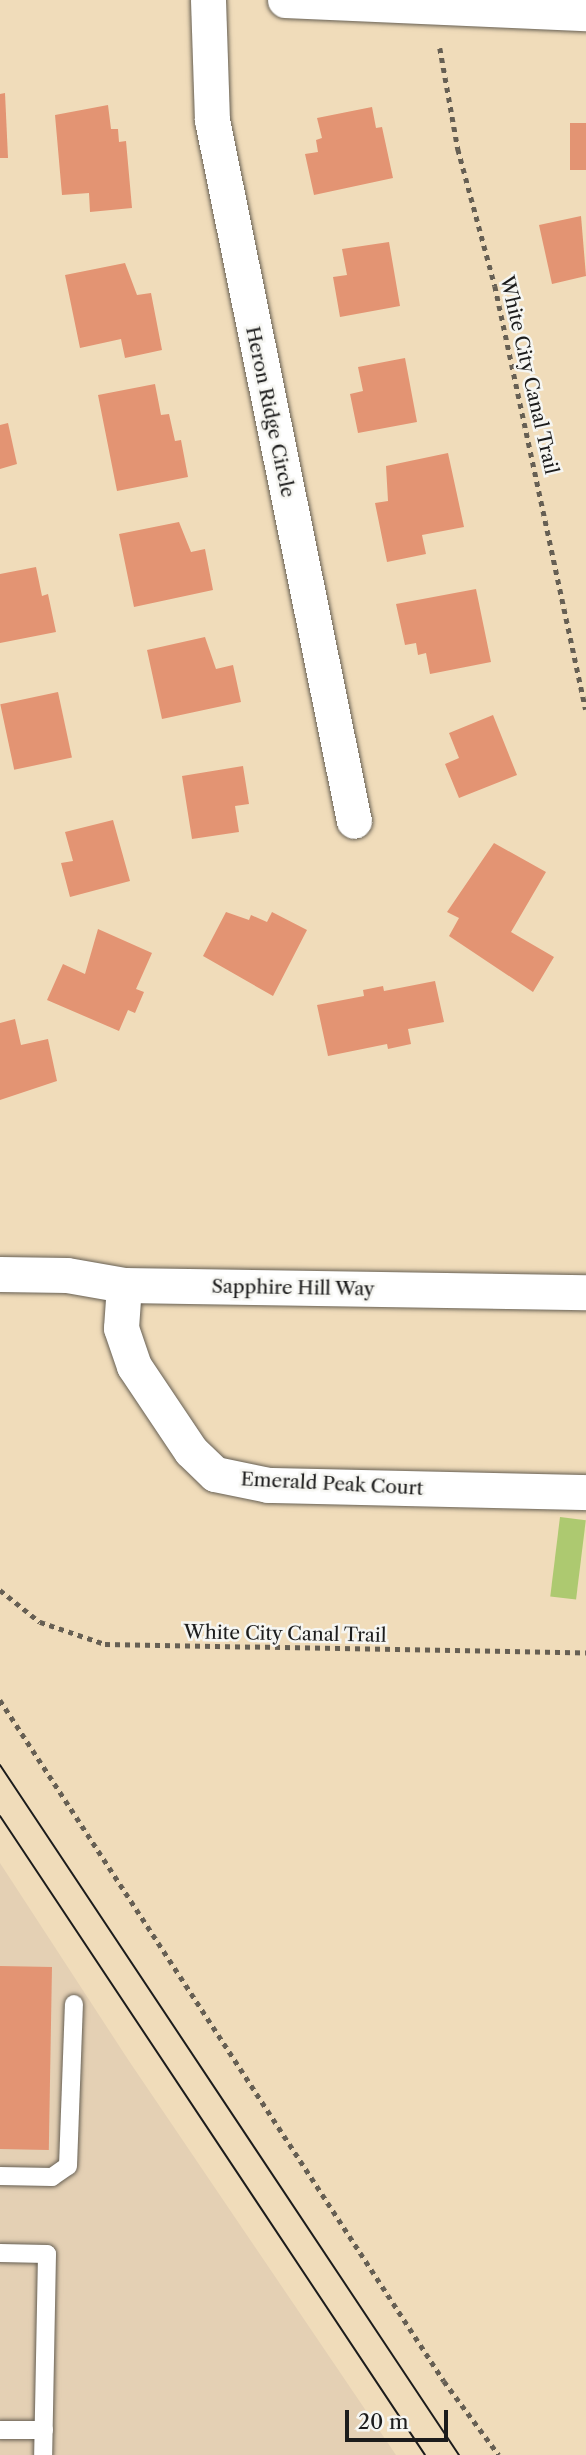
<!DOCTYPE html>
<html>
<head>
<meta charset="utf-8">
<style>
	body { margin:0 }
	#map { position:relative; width:586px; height:2455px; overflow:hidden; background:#f0dcba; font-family:"Libre Caslon Text",serif }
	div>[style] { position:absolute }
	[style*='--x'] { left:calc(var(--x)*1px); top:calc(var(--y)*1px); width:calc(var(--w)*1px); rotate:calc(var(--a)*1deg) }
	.built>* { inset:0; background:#e4d0b4 }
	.green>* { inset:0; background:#adc970; transform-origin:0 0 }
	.building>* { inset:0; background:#e39473; transform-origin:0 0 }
	.path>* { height:4.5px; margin-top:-2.25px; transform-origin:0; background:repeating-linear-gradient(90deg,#665f53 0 5px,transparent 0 10px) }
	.roads { filter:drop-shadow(0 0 2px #665f53) drop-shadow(0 0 2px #665f53) }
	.service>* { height:18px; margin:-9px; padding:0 9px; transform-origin:9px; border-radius:9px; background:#fff }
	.minor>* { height:35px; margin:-17.5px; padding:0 17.5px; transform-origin:17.5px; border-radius:17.5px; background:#fff }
	.tram>* { height:2px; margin:-1px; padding:0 1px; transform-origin:1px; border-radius:1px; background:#1c1c1c }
	span { translate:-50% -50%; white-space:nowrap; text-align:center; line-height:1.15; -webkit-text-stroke:5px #f6f6f2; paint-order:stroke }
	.street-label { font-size:19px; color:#1c1c1c }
	.scale { position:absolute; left:345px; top:2410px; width:103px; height:32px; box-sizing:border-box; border:4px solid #1c1c1c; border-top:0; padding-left:9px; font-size:21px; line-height:24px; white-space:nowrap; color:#1c1c1c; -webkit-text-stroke:5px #f6f6f2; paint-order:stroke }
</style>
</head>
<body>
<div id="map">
	<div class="built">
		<div style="clip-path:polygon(0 1863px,129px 2061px,396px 2455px,0 2455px)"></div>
	</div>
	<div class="green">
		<div style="left:560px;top:1517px;width:26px;height:80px;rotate:7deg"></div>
	</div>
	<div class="building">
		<div style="clip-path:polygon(5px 93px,8px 158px,0 158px,0 94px)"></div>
		<div style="clip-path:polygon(108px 105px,111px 129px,118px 129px,119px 142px,126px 141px,132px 208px,90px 212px,89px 193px,62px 195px,55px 115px)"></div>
		<div style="clip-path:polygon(372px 107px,376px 128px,382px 127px,393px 178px,314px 195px,305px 154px,318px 152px,316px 140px,322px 138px,317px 118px)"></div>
		<div style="left:586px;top:123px;width:47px;height:16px;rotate:90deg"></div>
		<div style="clip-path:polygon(581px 216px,586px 276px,552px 284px,539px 225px)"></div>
		<div style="clip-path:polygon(389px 242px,400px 306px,340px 317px,333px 277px,347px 275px,342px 249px)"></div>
		<div style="clip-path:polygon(125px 263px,137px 295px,151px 293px,162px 350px,125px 358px,121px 339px,80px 348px,65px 275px)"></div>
		<div style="clip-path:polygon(405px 358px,417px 422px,358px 433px,350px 394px,363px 391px,358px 367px)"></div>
		<div style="clip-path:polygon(155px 384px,161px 415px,169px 414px,175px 441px,181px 440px,188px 477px,117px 491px,98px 395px)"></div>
		<div style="clip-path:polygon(8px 423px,17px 464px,0 469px,0 425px)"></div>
		<div style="clip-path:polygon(448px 453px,464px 527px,422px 535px,426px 554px,387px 562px,375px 503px,388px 501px,386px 466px)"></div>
		<div style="clip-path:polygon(179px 522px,191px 552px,205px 549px,213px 590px,134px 607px,119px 534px)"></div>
		<div style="clip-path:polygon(36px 567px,42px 596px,48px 594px,56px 632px,0 643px,0 574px)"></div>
		<div style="clip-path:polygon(476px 589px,491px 662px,430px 674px,426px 653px,418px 655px,416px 643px,405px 645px,396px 604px)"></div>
		<div style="clip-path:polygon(205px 637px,216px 669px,233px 665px,241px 702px,162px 719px,147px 650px)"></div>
		<div style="left:58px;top:692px;width:67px;height:59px;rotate:78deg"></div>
		<div style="clip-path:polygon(493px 715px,517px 775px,459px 798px,445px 764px,459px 758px,449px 733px)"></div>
		<div style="clip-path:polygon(243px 766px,249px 804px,235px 806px,239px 832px,192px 839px,182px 776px)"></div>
		<div style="clip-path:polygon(113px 820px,130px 881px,70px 897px,61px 863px,73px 861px,65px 832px)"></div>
		<div style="clip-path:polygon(494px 843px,546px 872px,511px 932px,554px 957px,533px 992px,449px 936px,459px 918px,447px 912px)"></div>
		<div style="clip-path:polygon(226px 912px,249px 920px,251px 915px,267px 922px,272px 912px,307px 930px,273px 996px,203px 956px)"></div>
		<div style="clip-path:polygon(98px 929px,152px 953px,136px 989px,144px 992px,135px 1013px,128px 1010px,119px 1031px,47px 1000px,63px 964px,85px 974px)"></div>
		<div style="clip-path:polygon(435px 981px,444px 1022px,408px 1029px,411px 1044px,388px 1049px,387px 1044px,328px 1056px,317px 1005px,364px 996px,363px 990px,383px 986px,384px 991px)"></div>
		<div style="clip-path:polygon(15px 1019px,21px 1045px,48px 1039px,57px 1081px,0 1100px,0 1023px)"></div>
		<div style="left:0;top:1966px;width:52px;height:183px;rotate:1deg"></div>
	</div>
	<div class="path">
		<div style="--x:440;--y:48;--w:103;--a:79.9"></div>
		<div style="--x:458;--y:149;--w:142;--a:74.9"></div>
		<div style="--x:495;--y:286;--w:433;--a:77.9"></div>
		<div style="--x:0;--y:1590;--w:51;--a:38.7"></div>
		<div style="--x:40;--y:1622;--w:69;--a:18.7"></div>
		<div style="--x:105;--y:1644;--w:481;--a:1"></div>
		<div style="--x:0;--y:1700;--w:813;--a:56.9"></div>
		<div style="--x:444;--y:2381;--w:92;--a:53.4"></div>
	</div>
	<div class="roads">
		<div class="service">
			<div style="--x:0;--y:2176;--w:52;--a:1.1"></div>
			<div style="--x:52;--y:2177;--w:19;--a:-35"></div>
			<div style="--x:68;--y:2166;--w:162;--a:-87.9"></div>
			<div style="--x:0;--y:2253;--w:47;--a:1.2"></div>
			<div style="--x:47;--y:2254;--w:201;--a:91.1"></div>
			<div style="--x:0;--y:2430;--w:44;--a:0"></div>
		</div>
		<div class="minor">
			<div style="--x:208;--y:0;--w:120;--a:88.1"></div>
			<div style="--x:212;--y:120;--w:715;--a:78.55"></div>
			<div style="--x:285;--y:0;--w:301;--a:2.5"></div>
			<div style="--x:0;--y:1274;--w:67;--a:0.9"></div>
			<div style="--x:67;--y:1275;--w:58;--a:10"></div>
			<div style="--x:124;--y:1285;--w:462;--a:0.9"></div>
			<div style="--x:124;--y:1285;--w:43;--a:94"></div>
			<div style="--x:121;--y:1328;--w:40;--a:71.1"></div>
			<div style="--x:134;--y:1366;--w:102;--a:56.2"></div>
			<div style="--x:191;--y:1451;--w:33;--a:44"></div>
			<div style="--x:215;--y:1474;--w:54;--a:11.7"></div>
			<div style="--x:268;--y:1485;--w:318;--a:1.3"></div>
		</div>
	</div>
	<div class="tram">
		<div style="--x:0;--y:1765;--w:829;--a:56.37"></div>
		<div style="--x:0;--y:1816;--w:767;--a:56.37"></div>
	</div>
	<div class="street-label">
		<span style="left:529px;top:375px;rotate:77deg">White City Canal Trail</span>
		<span style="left:270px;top:412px;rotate:78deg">Heron Ridge Circle</span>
		<span style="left:293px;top:1288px;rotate:1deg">Sapphire Hill Way</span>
		<span style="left:332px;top:1484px;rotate:3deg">Emerald Peak Court</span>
		<span style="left:285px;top:1634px;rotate:1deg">White City Canal Trail</span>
	</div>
	<div class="scale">20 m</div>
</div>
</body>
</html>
